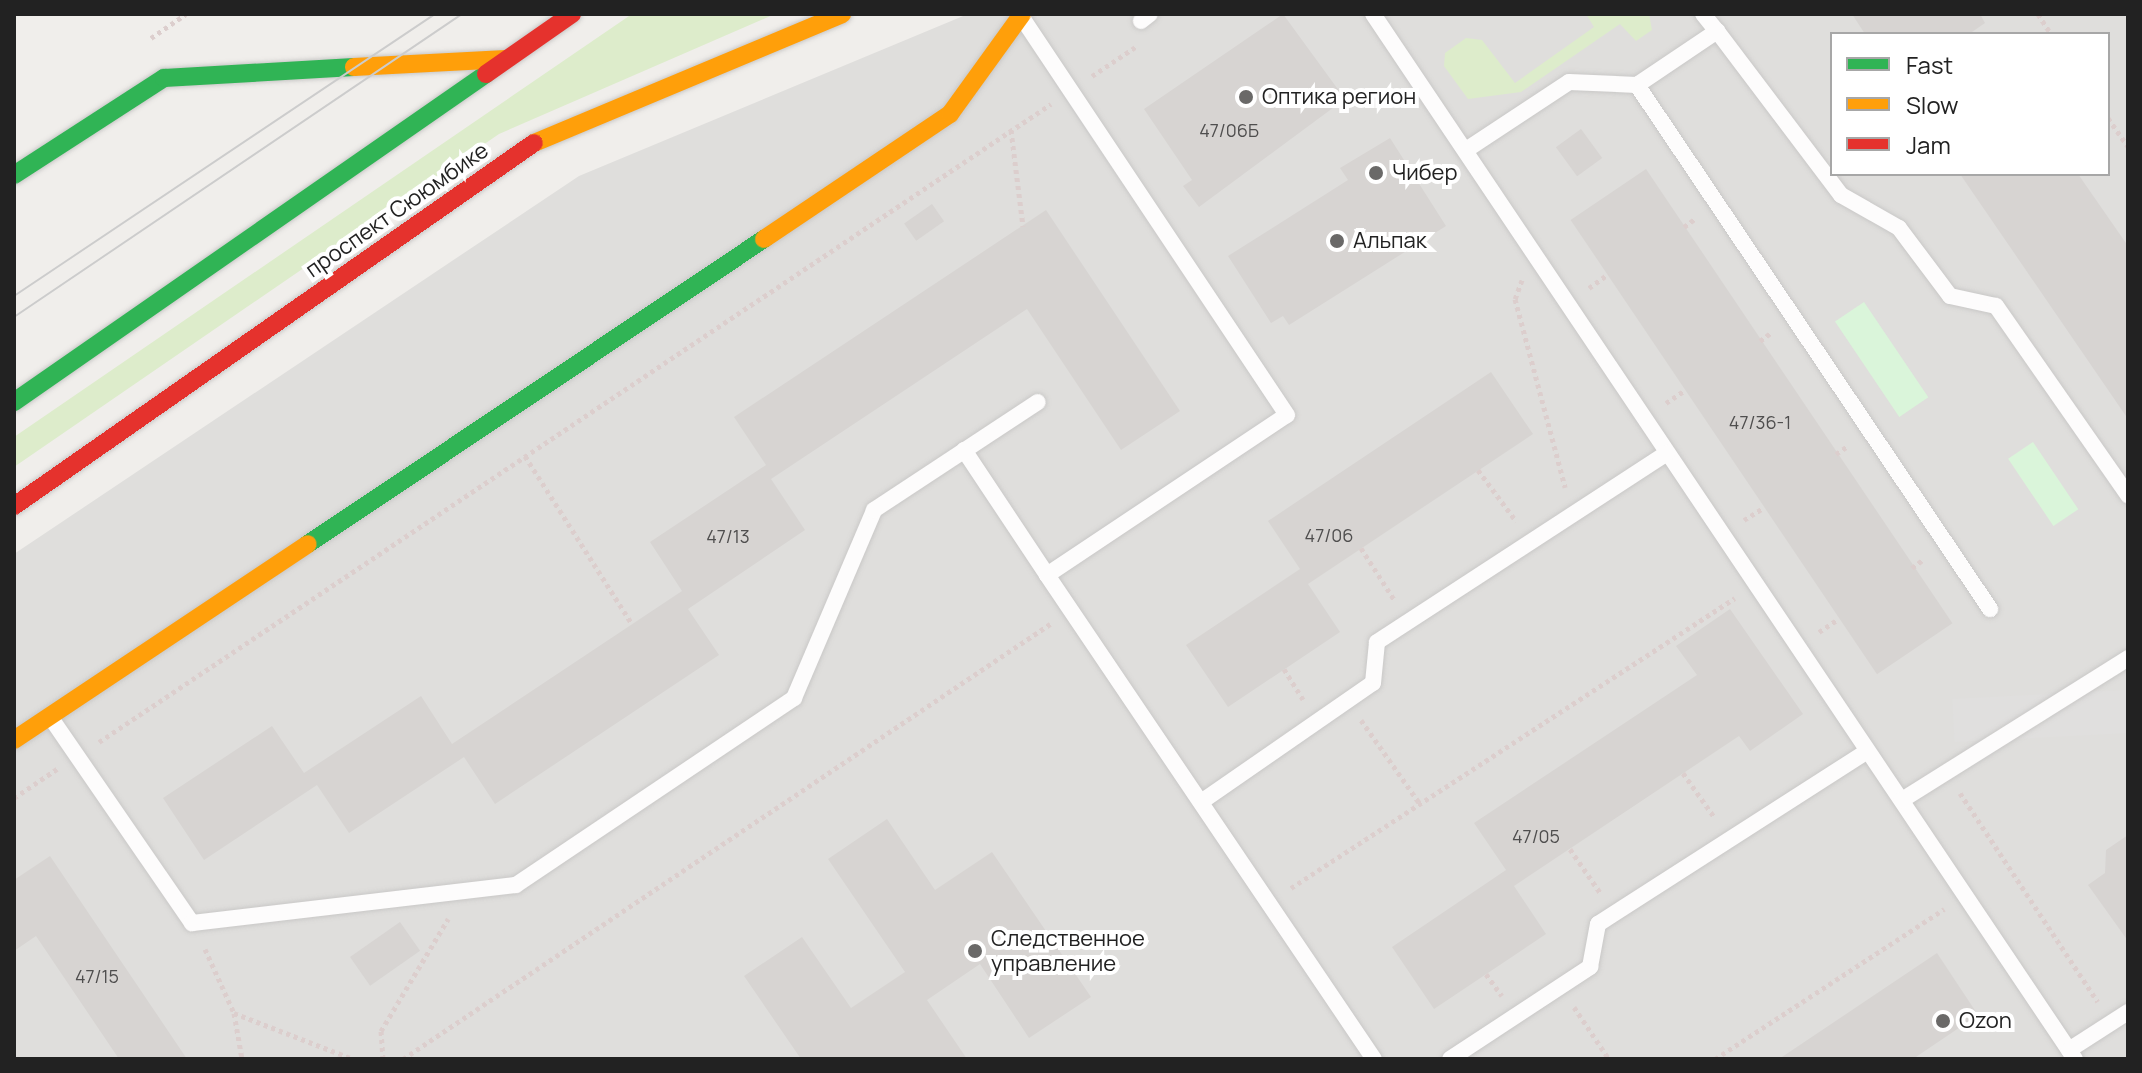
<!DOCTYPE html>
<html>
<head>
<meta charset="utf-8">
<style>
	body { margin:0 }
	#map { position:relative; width:2142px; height:1073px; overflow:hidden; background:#f0eeeb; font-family:Manrope,sans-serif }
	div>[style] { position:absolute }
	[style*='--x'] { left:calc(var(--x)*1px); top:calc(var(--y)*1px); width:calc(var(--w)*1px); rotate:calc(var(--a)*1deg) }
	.residential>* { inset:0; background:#dfdedc }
	.grass>* { inset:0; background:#ddeccb }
	.park>* { inset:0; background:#daf5da; transform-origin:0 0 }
	.parking>* { inset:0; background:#e0dfde; transform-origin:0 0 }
	.building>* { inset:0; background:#d7d4d2; transform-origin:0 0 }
	.path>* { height:5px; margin-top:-2.5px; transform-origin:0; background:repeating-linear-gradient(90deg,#dccecd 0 4px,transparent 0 8px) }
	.roads { filter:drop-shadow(0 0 2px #c9c8c7) drop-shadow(0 0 2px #c9c8c7) }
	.lane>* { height:16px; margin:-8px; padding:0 8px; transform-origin:8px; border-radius:8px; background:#fdfcfc }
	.fast>* { height:18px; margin:-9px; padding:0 9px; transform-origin:9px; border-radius:9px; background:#30b455 }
	.slow>* { height:18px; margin:-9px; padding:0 9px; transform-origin:9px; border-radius:9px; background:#ff9f0a }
	.jam>* { height:18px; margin:-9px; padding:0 9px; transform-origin:9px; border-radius:9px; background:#e5322d }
	.tram>* { height:2px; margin:-1px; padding:0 1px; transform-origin:1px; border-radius:1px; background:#ccc }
	.dots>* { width:22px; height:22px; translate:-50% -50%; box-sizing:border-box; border:4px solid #fff; border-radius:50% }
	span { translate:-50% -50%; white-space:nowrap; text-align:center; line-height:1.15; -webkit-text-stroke:8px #fff; paint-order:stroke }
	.number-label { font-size:18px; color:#4f4e4e }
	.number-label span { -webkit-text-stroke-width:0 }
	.poi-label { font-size:22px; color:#222 }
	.left { translate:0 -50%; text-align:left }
	.street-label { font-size:22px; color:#222 }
	.frame { position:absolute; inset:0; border:16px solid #222; pointer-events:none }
	.legend { position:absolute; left:1830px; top:32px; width:280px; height:144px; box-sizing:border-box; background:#fff; border:2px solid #a7a7a7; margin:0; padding:10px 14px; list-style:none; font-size:24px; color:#222 }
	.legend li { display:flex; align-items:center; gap:16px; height:40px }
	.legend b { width:40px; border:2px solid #a7a7a7 }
</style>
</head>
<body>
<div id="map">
	<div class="residential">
		<div style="clip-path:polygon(evenodd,968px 14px,2128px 14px,2128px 1059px,14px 1059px,14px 554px,579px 176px,968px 14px,1832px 34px,2108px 34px,2108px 174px,1832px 174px,1832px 34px)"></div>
	</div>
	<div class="grass">
		<div style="clip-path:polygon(632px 14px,775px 14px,499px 134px,14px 467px,14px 437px)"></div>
		<div style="clip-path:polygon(1586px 14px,1649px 14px,1652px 30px,1636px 41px,1620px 24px,1521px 92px,1468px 99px,1444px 66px,1445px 53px,1466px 38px,1482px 40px,1515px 83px,1594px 27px)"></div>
	</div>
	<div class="park">
		<div style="left:1864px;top:302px;width:115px;height:35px;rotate:56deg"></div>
		<div style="left:2033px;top:442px;width:81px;height:30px;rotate:56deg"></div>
	</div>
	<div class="parking">
		<div style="left:2126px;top:690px;width:43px;height:174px;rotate:87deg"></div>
	</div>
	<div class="building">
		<div style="clip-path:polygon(1283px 14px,1345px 99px,1199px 207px,1183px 186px,1192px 180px,1144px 109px)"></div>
		<div style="clip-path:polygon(1852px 14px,1980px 14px,1985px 23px,1969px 34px,1865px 34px)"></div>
		<div style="left:1581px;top:129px;width:36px;height:31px;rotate:54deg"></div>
		<div style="clip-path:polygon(1390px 138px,1446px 226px,1289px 325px,1283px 316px,1271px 323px,1228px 256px,1348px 180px,1340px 168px)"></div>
		<div style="left:1646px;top:169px;width:548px;height:91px;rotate:56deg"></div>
		<div style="clip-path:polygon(1960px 174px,2078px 174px,2128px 246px,2128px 419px)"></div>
		<div style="left:932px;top:204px;width:21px;height:34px;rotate:55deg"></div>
		<div style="clip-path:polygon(1046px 210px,1180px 411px,1121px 450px,1027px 309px,771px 479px,805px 530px,688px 609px,719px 655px,495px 804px,464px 757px,349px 833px,317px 785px,204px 860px,163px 798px,272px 726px,304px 773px,421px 696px,452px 744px,682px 591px,650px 542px,766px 465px,734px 417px)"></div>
		<div style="clip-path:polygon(1491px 372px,1533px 434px,1308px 584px,1340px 632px,1228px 707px,1186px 645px,1300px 569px,1268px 521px)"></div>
		<div style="clip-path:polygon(1730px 609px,1803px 714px,1750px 751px,1739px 736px,1514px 886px,1546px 934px,1434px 1009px,1392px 947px,1506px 870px,1474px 823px,1697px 675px,1676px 646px)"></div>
		<div style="clip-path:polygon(887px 819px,935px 890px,992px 852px,1091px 997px,1029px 1038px,980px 964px,927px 1000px,967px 1059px,801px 1059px,744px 976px,802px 937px,851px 1008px,905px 972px,828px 859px)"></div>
		<div style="clip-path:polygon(2128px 835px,2128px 941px,2088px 885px,2105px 873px,2106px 850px)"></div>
		<div style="clip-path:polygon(50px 856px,187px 1059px,119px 1059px,36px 936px,14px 951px,14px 880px)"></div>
		<div style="left:400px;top:922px;width:35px;height:61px;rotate:55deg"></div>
		<div style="clip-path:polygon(1937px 953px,1978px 1015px,1913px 1059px,1779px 1059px)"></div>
	</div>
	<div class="path">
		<div style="--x:2038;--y:14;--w:24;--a:57"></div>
		<div style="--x:151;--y:38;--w:42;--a:-34.4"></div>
		<div style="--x:1092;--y:76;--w:54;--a:-33.7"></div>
		<div style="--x:2108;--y:118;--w:35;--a:55"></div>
		<div style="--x:1011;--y:130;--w:97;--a:82.9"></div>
		<div style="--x:1684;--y:227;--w:15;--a:-37"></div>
		<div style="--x:1522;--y:280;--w:20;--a:110"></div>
		<div style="--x:1515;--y:299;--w:195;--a:75.1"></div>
		<div style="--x:1589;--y:288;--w:24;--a:-36"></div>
		<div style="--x:1760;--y:341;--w:15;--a:-37"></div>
		<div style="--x:1666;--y:403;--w:23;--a:-34"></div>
		<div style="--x:1836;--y:454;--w:14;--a:-34"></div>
		<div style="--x:525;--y:456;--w:199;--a:57.5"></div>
		<div style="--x:1478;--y:470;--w:64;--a:53.3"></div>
		<div style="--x:1744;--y:520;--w:22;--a:-32"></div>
		<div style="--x:1361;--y:548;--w:63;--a:57.3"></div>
		<div style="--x:1912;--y:568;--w:15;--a:-37"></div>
		<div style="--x:1819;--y:632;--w:23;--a:-34"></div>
		<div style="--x:1284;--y:669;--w:36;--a:58"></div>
		<div style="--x:1361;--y:720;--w:103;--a:54.9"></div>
		<div style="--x:99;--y:742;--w:1146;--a:-33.83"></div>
		<div style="--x:1683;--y:773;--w:55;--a:54.6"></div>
		<div style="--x:1960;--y:793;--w:250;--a:56.6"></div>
		<div style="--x:14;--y:798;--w:52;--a:-34"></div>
		<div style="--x:1570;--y:849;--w:55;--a:55.4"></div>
		<div style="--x:1291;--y:888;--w:530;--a:-33.15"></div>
		<div style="--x:205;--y:949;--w:70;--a:65.6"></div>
		<div style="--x:234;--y:1013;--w:47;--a:80.1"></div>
		<div style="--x:1486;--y:974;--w:27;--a:54"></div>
		<div style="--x:1574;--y:1007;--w:63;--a:56.1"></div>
		<div style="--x:234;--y:1013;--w:128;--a:21.1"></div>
		<div style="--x:383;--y:1059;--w:28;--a:-94"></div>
		<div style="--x:381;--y:1031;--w:131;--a:-59.1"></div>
		<div style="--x:403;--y:1059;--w:780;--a:-33.91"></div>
		<div style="--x:1715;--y:1059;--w:274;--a:-33.2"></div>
	</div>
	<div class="roads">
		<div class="lane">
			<div style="--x:1373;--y:14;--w:1259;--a:56.11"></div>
			<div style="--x:1703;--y:14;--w:22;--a:51"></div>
			<div style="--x:1141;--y:21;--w:11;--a:-38"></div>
			<div style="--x:1637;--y:85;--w:97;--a:-34"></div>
			<div style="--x:1717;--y:31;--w:206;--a:52.9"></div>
			<div style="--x:1841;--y:195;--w:67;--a:29.6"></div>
			<div style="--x:1899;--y:228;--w:85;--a:53.1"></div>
			<div style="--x:1950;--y:296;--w:47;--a:12.3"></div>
			<div style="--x:1996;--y:306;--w:231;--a:55.1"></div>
			<div style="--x:1466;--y:150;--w:123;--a:-33.4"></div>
			<div style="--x:1569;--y:82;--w:68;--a:2.5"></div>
			<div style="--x:1637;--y:85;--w:632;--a:56.03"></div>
			<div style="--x:964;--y:450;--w:150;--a:56.4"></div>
			<div style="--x:1047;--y:575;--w:288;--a:-33.7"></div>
			<div style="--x:1287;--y:415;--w:477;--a:-123.7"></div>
			<div style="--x:1047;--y:575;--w:584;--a:55.96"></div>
			<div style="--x:51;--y:718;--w:249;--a:55.5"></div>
			<div style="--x:192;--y:923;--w:326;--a:-6.7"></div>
			<div style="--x:516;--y:885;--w:335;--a:-33.9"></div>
			<div style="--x:794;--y:698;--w:204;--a:-66.9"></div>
			<div style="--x:874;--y:510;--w:196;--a:-33.4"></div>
			<div style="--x:1902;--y:800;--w:267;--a:-32.1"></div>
			<div style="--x:1201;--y:802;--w:209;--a:-34.7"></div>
			<div style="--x:1373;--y:683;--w:41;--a:-84.4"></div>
			<div style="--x:1377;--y:642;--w:346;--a:-33.1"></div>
			<div style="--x:2069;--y:1050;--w:70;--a:-32.8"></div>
			<div style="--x:1450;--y:1059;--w:168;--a:-33.3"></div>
			<div style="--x:1590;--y:967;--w:44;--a:-79.5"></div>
			<div style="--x:1598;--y:924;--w:320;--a:-32.7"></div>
		</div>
		<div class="fast">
			<div style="--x:14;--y:175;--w:179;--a:-32.9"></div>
			<div style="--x:164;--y:78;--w:190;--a:-3.3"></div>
			<div style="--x:14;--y:402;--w:575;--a:-34.8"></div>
			<div style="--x:308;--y:544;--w:549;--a:-33.78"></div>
		</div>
		<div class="slow">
			<div style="--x:354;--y:67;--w:152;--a:-3"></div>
			<div style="--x:534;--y:143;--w:334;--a:-22.7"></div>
			<div style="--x:764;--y:239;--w:224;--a:-33.9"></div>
			<div style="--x:950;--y:114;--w:123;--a:-54.2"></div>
			<div style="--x:14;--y:740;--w:353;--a:-33.7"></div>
		</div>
		<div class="jam">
			<div style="--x:486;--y:74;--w:105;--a:-34.9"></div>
			<div style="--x:14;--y:506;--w:634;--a:-34.92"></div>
		</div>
	</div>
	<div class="tram">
		<div style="--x:14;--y:296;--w:507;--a:-33.82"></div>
		<div style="--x:14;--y:317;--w:541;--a:-34.07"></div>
	</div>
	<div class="dots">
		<div style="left:1246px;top:97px;background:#6a6968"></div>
		<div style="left:1376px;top:173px;background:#6a6968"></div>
		<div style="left:1337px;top:241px;background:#6a6968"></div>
		<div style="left:975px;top:951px;background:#6a6968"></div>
		<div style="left:1943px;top:1021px;background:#6a6968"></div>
	</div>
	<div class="number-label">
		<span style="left:1229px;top:130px">47/06Б</span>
		<span style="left:1760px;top:422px">47/36-1</span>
		<span style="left:1329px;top:535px">47/06</span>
		<span style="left:728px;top:536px">47/13</span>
		<span style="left:1536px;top:836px">47/05</span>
		<span style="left:97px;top:976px">47/15</span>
	</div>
	<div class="poi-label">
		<span class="left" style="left:1262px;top:97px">Оптика регион</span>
		<span class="left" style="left:1392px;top:173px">Чибер</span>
		<span class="left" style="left:1353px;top:241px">Альпак</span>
		<span class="left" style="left:991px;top:951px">Следственное<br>управление</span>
		<span class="left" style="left:1959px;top:1021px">Ozon</span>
	</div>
	<div class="street-label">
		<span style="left:397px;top:210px;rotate:-35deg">проспект Сююмбике</span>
	</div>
	<div class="frame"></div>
	<ul class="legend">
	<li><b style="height:10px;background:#30b455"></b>Fast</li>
	<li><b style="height:10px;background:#ff9f0a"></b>Slow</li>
	<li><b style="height:10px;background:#e5322d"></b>Jam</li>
	</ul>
</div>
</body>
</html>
